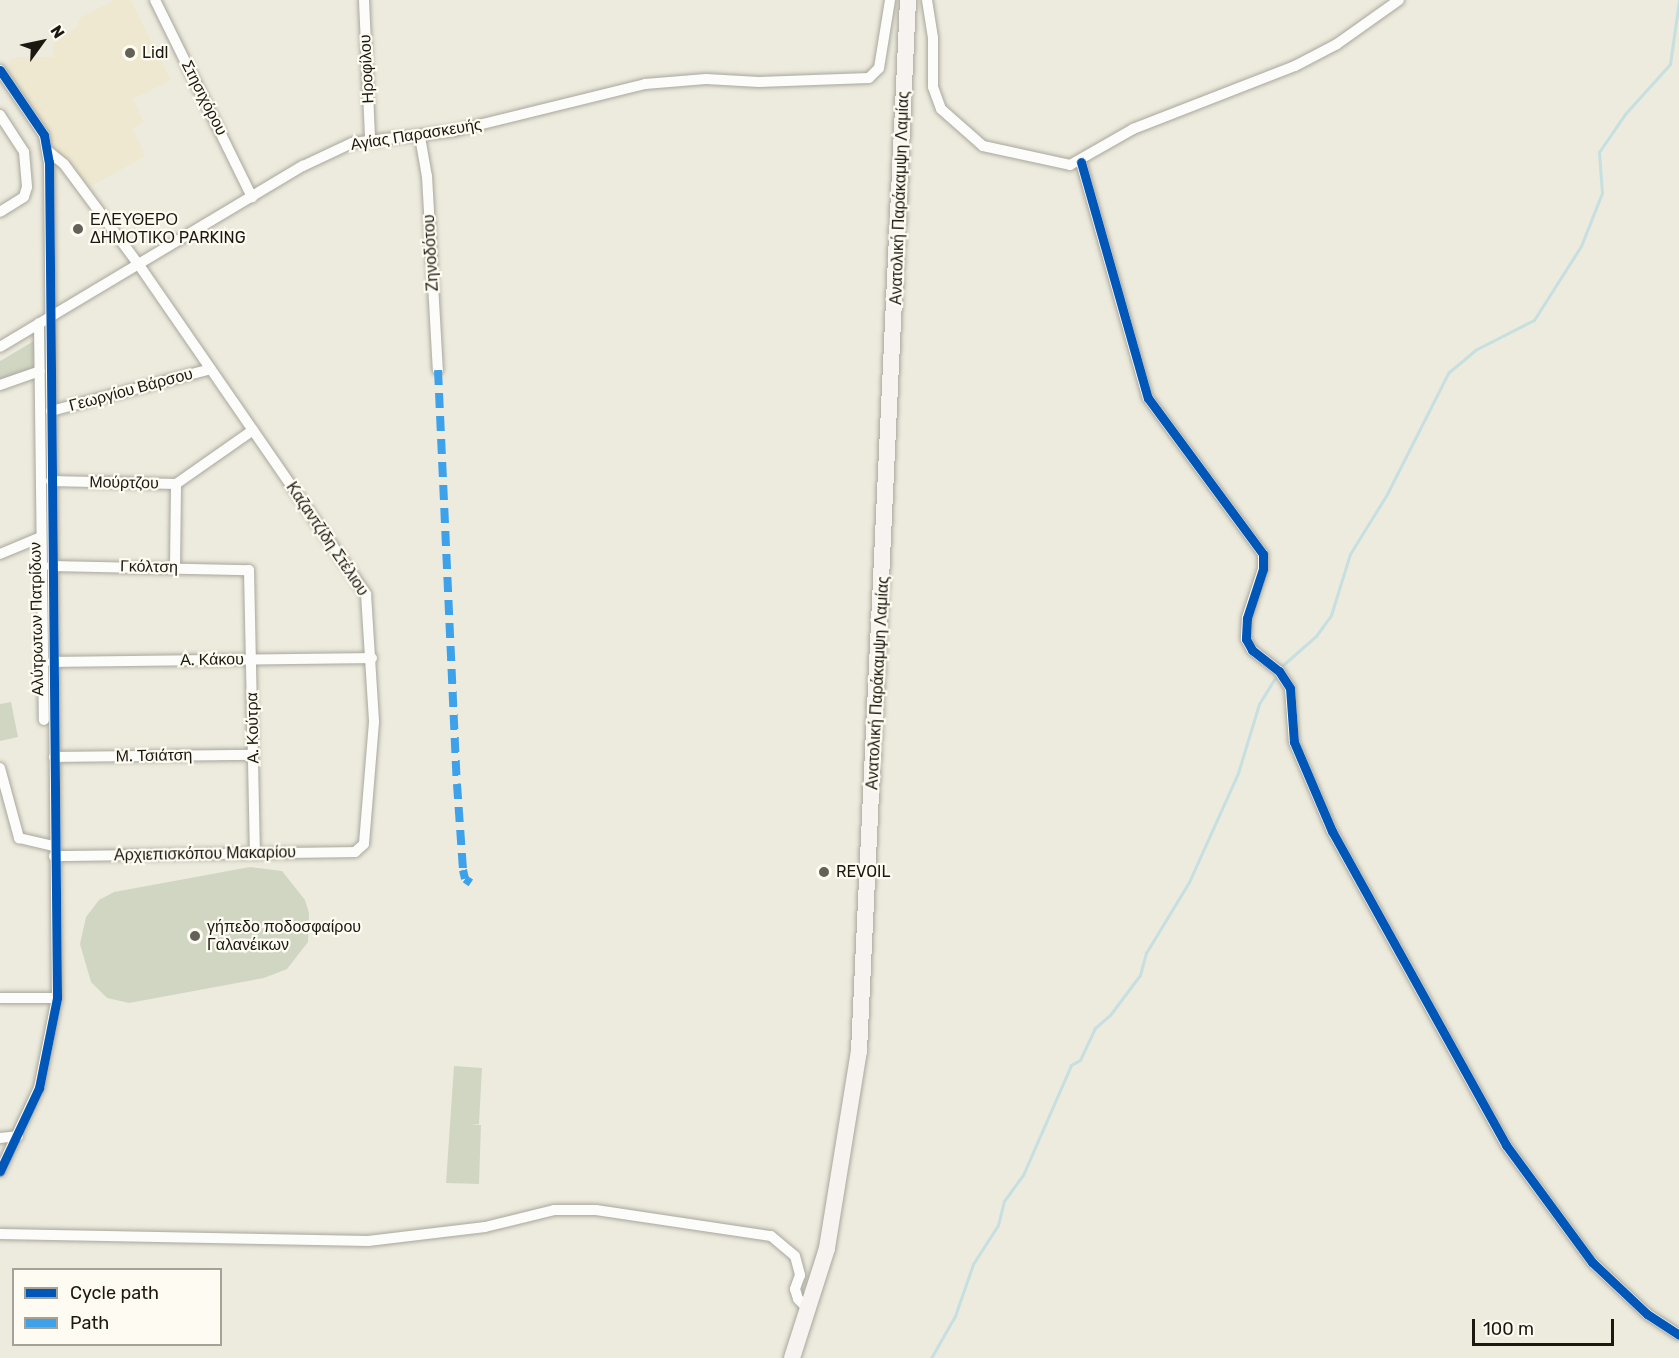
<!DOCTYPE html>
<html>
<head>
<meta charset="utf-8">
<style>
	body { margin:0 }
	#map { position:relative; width:1679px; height:1358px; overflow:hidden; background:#edebdd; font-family:Rubik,sans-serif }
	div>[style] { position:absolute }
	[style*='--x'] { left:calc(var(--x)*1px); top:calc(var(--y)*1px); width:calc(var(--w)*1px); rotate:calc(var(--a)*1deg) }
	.built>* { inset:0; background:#eee8d0 }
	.green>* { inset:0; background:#d1d6c3 }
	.stream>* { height:3px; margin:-1.5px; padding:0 1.5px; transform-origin:1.5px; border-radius:1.5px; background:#c6dfe1 }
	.roads { filter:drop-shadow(0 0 2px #a9a79d) drop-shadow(0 0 2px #a9a79d) }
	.minor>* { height:10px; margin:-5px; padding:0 5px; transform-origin:5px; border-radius:5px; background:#fcfcfa }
	.primary>* { height:16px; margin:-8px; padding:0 8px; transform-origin:8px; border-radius:8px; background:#f6f3f0 }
	.quiet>* { height:8px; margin-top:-4px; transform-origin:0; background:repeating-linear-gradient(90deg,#3da2ea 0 15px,transparent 0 23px) }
	.cycleway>* { height:9px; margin:-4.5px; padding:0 4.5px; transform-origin:4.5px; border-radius:4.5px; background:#0057b8 }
	.dots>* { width:16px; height:16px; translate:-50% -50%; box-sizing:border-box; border:3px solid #fefcf2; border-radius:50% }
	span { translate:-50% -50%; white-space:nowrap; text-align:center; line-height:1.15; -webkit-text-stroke:4.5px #fefcf2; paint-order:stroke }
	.poi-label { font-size:16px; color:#1a1810 }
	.left { translate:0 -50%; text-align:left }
	.street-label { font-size:16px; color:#1a1810 }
	.legend { position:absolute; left:12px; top:1268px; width:210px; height:78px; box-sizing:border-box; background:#fefcf2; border:2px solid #a3a198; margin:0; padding:8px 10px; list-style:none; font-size:18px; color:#1a1810 }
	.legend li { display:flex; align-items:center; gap:12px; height:30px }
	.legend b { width:30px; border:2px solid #a3a198 }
	.north { position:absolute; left:12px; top:12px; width:60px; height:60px; -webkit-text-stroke:4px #fefcf2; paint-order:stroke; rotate:57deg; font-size:16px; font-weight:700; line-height:24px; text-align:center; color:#1a1810 }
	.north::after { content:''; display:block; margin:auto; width:21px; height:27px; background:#1a1810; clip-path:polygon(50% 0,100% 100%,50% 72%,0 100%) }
	.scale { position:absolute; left:1472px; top:1319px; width:142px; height:27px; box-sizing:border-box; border:3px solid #1a1810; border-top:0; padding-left:8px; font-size:18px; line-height:21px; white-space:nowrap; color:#1a1810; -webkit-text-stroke:4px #fefcf2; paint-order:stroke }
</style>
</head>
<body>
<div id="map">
	<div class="built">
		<div style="clip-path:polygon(115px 0,131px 0,171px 80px,133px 99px,144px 122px,133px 129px,145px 156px,84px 190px,7px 79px,10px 60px,18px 57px,53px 57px,53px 44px,77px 27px,80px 18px)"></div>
	</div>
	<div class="green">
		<div style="clip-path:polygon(34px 341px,36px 369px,0 380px,0 361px)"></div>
		<div style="clip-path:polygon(11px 702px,18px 737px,0 741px,0 704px)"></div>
		<div style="clip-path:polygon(250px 867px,282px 871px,305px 900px,309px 913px,308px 942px,287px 969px,264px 978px,129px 1003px,107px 998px,91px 982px,80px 944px,86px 917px,99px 900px,114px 892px)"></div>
		<div style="clip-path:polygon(454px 1066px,482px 1068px,479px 1124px,470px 1124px,481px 1125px,479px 1184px,446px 1183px)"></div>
	</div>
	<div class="stream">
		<div style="--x:931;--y:1358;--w:48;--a:-60.3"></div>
		<div style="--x:955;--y:1316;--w:55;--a:-70.9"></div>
		<div style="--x:973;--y:1264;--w:46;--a:-57.3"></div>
		<div style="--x:998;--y:1225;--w:25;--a:-76"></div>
		<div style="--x:1004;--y:1201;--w:32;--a:-54"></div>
		<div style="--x:1023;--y:1175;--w:120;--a:-66.4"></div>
		<div style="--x:1071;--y:1065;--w:10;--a:-29"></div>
		<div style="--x:1080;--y:1060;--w:35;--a:-65"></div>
		<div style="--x:1095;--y:1028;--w:20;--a:-41"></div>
		<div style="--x:1110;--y:1015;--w:50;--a:-53.1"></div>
		<div style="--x:1140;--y:975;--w:23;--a:-75"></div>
		<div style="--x:1146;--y:953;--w:83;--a:-58.8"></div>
		<div style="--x:1189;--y:882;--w:120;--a:-65.8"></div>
		<div style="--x:1238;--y:773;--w:72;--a:-73.1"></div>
		<div style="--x:1259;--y:704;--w:46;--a:-58.4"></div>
		<div style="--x:1283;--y:665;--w:44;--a:-41.3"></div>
		<div style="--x:1316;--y:636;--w:26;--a:-54"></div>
		<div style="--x:1331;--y:615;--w:64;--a:-72.7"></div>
		<div style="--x:1350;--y:554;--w:70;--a:-58.3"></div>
		<div style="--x:1387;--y:494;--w:136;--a:-63.2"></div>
		<div style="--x:1448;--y:373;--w:35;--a:-40"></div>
		<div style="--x:1475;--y:350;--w:66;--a:-27"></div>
		<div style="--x:1534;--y:320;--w:88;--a:-57.6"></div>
		<div style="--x:1581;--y:246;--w:57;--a:-68.4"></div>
		<div style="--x:1602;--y:193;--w:41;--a:-94.2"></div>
		<div style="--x:1599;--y:152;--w:46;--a:-55.6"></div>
		<div style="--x:1625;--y:114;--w:67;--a:-48"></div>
		<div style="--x:1670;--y:64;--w:64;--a:-81.9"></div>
	</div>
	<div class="roads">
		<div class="minor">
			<div style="--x:155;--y:0;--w:220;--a:63.8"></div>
			<div style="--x:364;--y:0;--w:139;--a:87.5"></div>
			<div style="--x:927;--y:0;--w:38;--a:81"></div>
			<div style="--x:933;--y:38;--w:49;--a:90"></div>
			<div style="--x:933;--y:87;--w:23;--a:70"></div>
			<div style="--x:941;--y:109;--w:56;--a:41.4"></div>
			<div style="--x:983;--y:146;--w:89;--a:12.3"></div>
			<div style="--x:1070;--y:165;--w:73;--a:-29.7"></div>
			<div style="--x:1133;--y:129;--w:174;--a:-21.3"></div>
			<div style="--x:1295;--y:66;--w:47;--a:-27.6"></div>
			<div style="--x:1337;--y:44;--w:76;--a:-35.4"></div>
			<div style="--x:0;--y:70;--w:78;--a:55.9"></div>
			<div style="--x:44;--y:135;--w:27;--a:80"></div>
			<div style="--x:49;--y:162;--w:836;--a:89.45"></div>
			<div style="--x:57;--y:998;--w:92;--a:101.3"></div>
			<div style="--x:39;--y:1088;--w:92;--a:115.2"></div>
			<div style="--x:0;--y:115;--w:44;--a:57"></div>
			<div style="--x:24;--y:152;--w:35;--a:85"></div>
			<div style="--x:27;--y:187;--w:10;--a:107"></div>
			<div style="--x:24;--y:197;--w:28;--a:148"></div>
			<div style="--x:420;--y:137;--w:40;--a:80"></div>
			<div style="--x:427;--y:176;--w:194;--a:86.8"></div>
			<div style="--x:49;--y:152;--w:19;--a:39"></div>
			<div style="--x:64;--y:164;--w:126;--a:53.4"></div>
			<div style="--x:139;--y:265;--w:400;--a:55.4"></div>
			<div style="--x:366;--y:594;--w:128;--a:86.4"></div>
			<div style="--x:374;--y:722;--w:122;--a:94.7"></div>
			<div style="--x:364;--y:844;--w:12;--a:138"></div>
			<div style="--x:355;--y:852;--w:301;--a:179.2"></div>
			<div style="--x:1081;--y:162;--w:245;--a:74.2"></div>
			<div style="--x:1148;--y:398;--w:194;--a:53.6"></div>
			<div style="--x:1263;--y:554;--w:15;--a:90"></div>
			<div style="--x:1263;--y:569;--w:52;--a:108.1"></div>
			<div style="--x:1247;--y:618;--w:21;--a:93"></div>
			<div style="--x:1246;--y:639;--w:13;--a:61"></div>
			<div style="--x:1252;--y:650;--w:34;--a:38"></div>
			<div style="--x:1279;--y:671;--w:20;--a:57"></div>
			<div style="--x:1290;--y:688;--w:54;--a:85.8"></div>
			<div style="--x:1294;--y:742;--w:97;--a:66.9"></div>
			<div style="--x:1332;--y:831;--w:359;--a:61"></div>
			<div style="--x:1506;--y:1145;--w:145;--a:53.7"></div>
			<div style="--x:1592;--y:1262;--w:76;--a:43.4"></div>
			<div style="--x:1647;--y:1314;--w:38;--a:33"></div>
			<div style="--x:39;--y:323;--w:397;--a:89.3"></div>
			<div style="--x:0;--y:347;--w:353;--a:-30.9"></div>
			<div style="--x:303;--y:166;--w:54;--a:-25.1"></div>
			<div style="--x:352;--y:143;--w:103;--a:-6.7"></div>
			<div style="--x:454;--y:131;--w:197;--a:-13.8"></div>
			<div style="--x:645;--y:84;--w:61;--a:-4.7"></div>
			<div style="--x:706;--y:79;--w:53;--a:3.2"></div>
			<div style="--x:759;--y:82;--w:110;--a:-2.1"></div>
			<div style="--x:869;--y:78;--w:14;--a:-45"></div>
			<div style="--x:879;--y:68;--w:69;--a:-80.8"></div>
			<div style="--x:0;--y:385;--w:42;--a:-19.3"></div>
			<div style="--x:51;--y:411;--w:165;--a:-14.7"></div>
			<div style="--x:51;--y:481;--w:125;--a:1.4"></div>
			<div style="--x:176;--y:484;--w:94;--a:-35"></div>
			<div style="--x:0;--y:554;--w:44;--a:-22.5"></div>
			<div style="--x:51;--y:566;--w:198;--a:1.2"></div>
			<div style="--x:249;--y:570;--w:284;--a:88.8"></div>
			<div style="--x:175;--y:567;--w:83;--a:-89.3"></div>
			<div style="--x:52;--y:662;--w:320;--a:-0.7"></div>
			<div style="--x:54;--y:757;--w:199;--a:-0.6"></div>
			<div style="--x:0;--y:768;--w:73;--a:74.8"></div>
			<div style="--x:19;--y:838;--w:37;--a:13"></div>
			<div style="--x:0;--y:998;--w:57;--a:0"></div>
			<div style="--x:0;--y:1138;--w:18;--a:-6"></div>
			<div style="--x:0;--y:1234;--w:368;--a:1.1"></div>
			<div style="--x:368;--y:1241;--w:118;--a:-6.8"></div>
			<div style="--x:485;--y:1227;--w:71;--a:-13.8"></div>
			<div style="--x:554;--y:1210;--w:42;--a:0"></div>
			<div style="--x:596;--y:1210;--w:177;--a:8.5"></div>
			<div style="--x:771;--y:1236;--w:31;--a:40"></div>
			<div style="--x:795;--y:1256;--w:20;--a:75"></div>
			<div style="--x:800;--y:1275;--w:15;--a:110"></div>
			<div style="--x:795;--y:1289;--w:10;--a:73"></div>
			<div style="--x:798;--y:1299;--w:16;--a:45"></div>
		</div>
		<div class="primary">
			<div style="--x:792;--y:1358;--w:115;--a:-72.3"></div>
			<div style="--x:827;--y:1248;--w:200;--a:-80.8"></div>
			<div style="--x:859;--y:1051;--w:1052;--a:-87.33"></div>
		</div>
	</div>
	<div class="quiet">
		<div style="--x:438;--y:370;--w:414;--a:87.4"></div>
		<div style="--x:457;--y:784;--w:86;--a:86"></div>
		<div style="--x:463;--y:870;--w:9;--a:77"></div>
		<div style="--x:465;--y:879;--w:7;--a:34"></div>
	</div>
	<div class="cycleway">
		<div style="--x:0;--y:70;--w:78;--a:55.9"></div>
		<div style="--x:44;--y:135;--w:27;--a:80"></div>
		<div style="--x:49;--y:162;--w:836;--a:89.45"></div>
		<div style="--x:57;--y:998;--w:92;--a:101.3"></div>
		<div style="--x:39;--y:1088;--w:92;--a:115.2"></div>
		<div style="--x:1081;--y:162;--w:245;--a:74.2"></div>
		<div style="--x:1148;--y:398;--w:194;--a:53.6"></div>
		<div style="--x:1263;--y:554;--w:15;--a:90"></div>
		<div style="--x:1263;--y:569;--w:52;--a:108.1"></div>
		<div style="--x:1247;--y:618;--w:21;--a:93"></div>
		<div style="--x:1246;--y:639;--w:13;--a:61"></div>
		<div style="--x:1252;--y:650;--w:34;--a:38"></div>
		<div style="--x:1279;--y:671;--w:20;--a:57"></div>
		<div style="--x:1290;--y:688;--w:54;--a:85.8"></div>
		<div style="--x:1294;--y:742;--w:97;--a:66.9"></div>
		<div style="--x:1332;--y:831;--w:359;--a:61"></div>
		<div style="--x:1506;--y:1145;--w:145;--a:53.7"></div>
		<div style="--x:1592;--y:1262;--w:76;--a:43.4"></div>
		<div style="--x:1647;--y:1314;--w:38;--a:33"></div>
	</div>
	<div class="dots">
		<div style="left:130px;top:53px;background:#646258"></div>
		<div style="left:78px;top:229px;background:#646258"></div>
		<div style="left:824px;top:872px;background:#646258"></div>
		<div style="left:195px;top:936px;background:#646258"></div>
	</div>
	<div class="poi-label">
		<span class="left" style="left:142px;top:53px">Lidl</span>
		<span class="left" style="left:90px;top:229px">ΕΛΕΥΘΕΡΟ<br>ΔΗΜΟΤΙΚΟ PARKING</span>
		<span class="left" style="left:836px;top:872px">REVOIL</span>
		<span class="left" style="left:207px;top:936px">γήπεδο ποδοσφαίρου<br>Γαλανέικων</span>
	</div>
	<div class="street-label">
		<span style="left:367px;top:69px;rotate:-93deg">Ηροφίλου</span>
		<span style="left:204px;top:98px;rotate:63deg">Στησιχόρου</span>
		<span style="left:416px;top:135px;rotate:-9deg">Αγίας Παρασκευής</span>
		<span style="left:900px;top:198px;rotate:-88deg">Ανατολική Παράκαμψη Λαμίας</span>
		<span style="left:431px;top:253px;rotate:-93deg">Ζηνοδότου</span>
		<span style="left:131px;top:390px;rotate:-15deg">Γεωργίου Βάρσου</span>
		<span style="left:124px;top:483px;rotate:1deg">Μούρτζου</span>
		<span style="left:327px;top:539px;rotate:56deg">Καζαντζίδη Στέλιου</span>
		<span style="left:149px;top:567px;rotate:1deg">Γκόλτση</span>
		<span style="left:37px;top:619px;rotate:-91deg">Αλύτρωτων Πατρίδων</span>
		<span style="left:212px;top:660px;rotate:-1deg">Α. Κάκου</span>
		<span style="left:878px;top:683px;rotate:-87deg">Ανατολική Παράκαμψη Λαμίας</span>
		<span style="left:253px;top:728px;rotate:-91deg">Α. Κούτρα</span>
		<span style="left:154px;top:756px;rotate:-1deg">Μ. Τσιάτση</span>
		<span style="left:205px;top:854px;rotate:-1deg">Αρχιεπισκόπου Μακαρίου</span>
	</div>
	<ul class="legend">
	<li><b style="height:8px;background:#0057b8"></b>Cycle path</li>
	<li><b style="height:8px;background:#3da2ea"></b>Path</li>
	</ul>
	<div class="north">N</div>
	<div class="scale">100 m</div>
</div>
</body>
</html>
